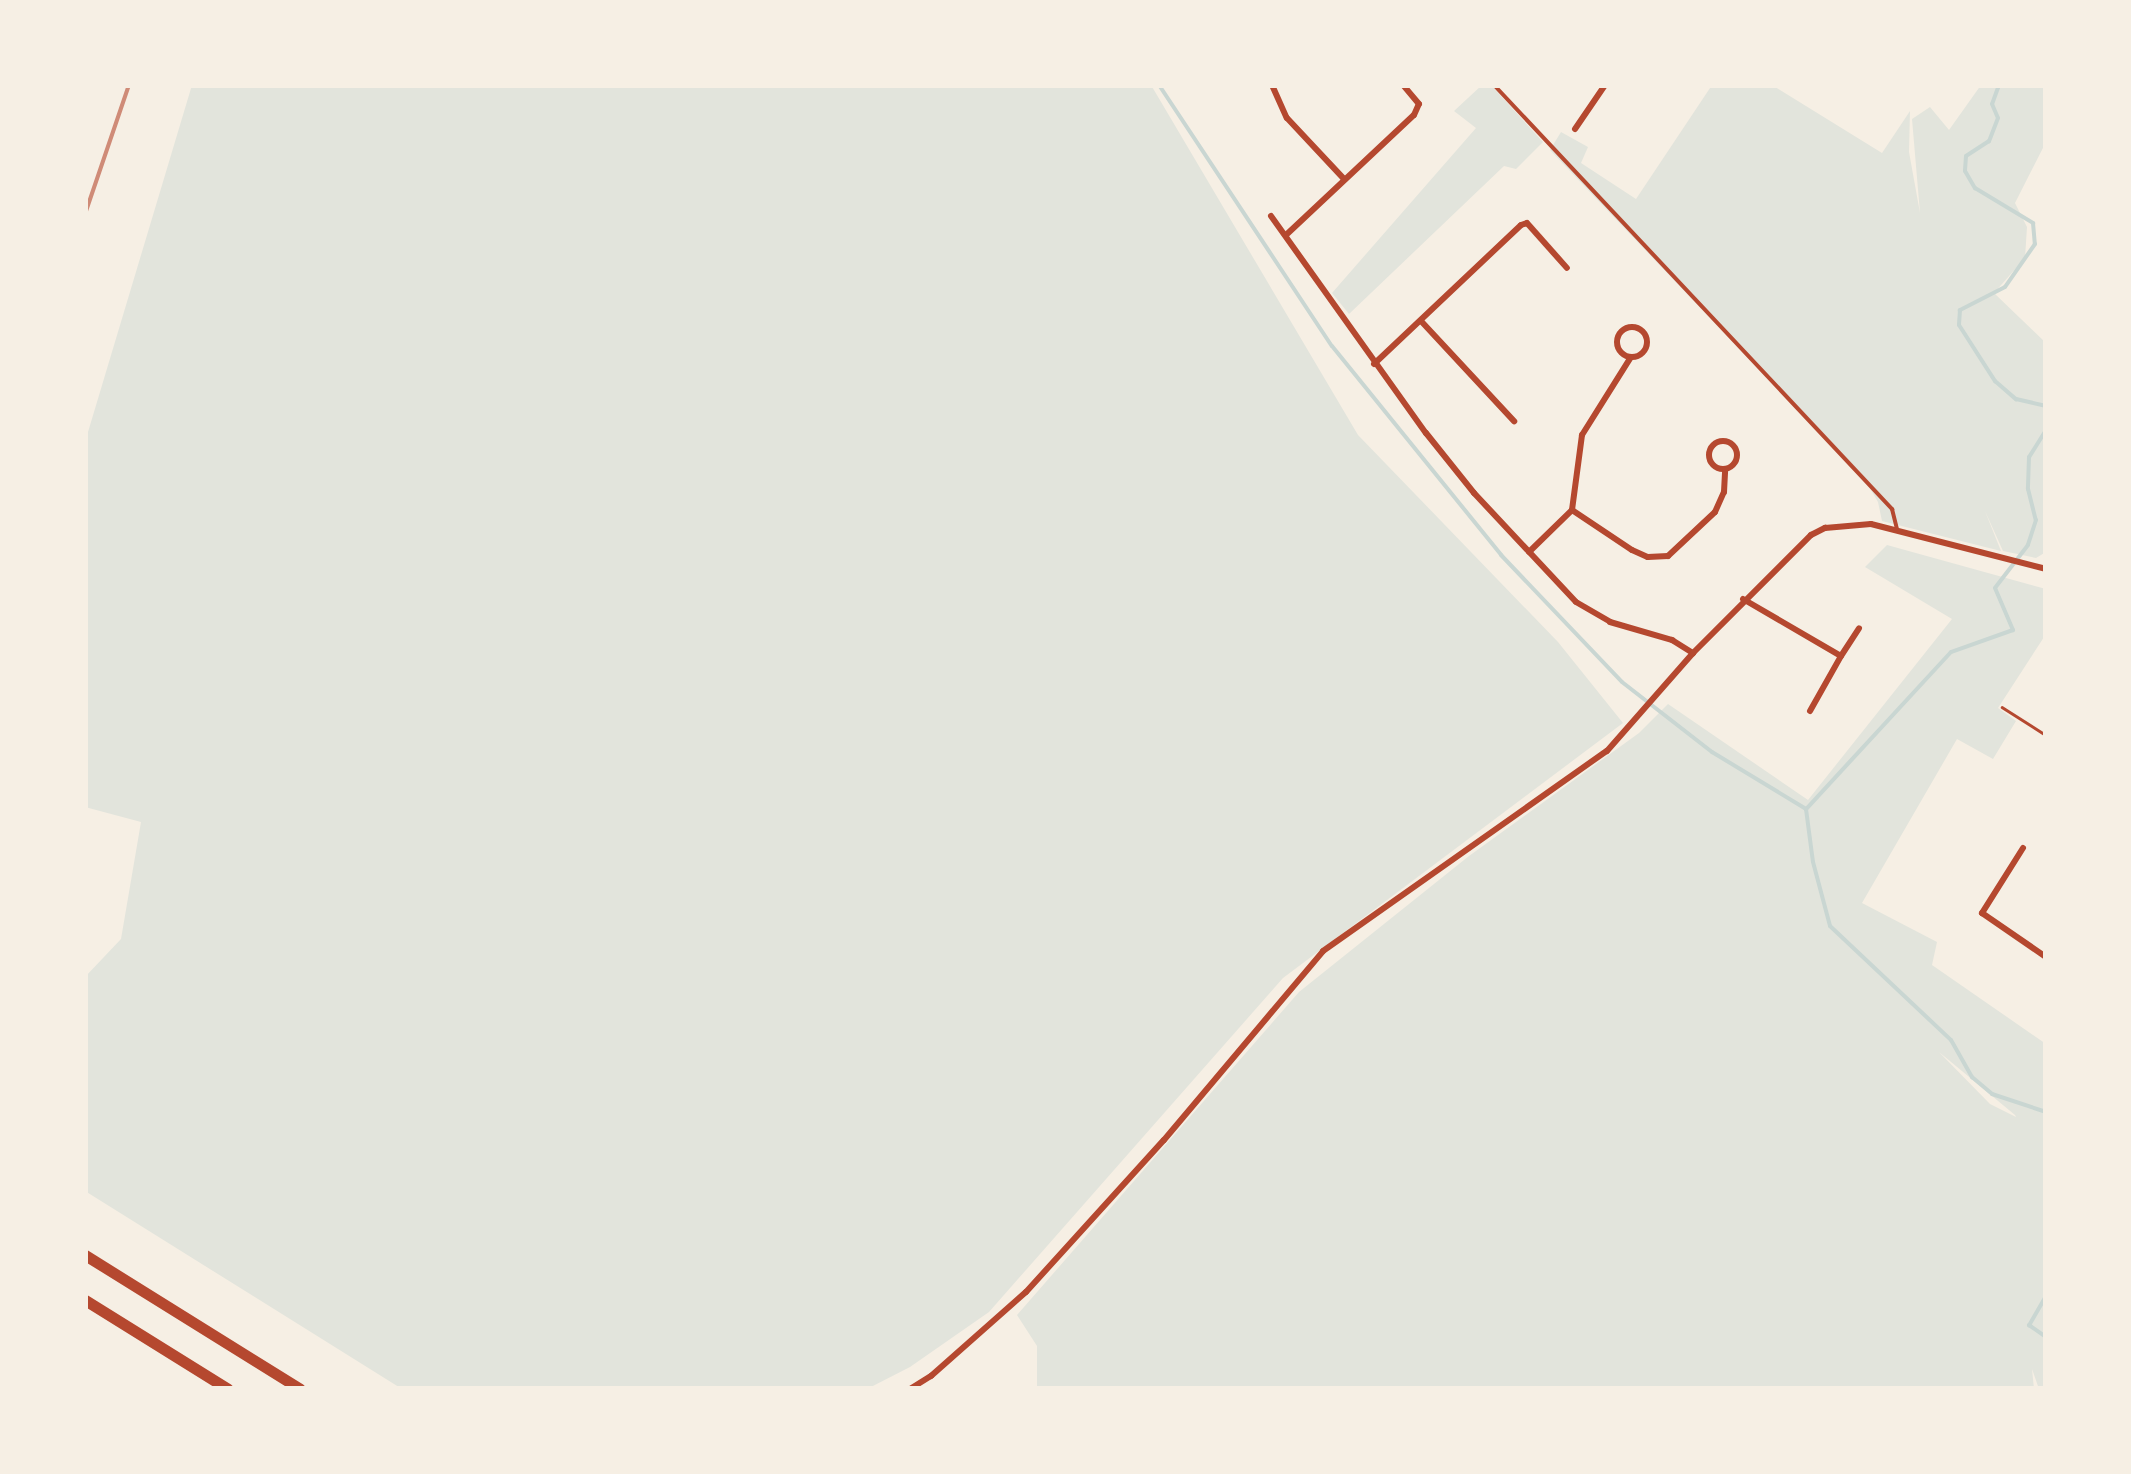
<!DOCTYPE html>
<html>
<head>
<meta charset="utf-8">
<style>
	body { margin:0 }
	#map { position:relative; width:2131px; height:1474px; overflow:hidden; background:#f6efe4; font-family:"DM Sans",sans-serif }
	div>[style] { position:absolute }
	[style*='--x'] { left:calc(var(--x)*1px); top:calc(var(--y)*1px); width:calc(var(--w)*1px); rotate:calc(var(--a)*1deg) }
	.green>* { inset:0; background:#e2e4dc }
	.stream>* { height:4px; margin:-2px; padding:0 2px; transform-origin:2px; border-radius:2px; background:#c9d6d2 }
	.path>* { height:2.5px; margin:-1.25px; padding:0 1.25px; transform-origin:1.25px; border-radius:1.25px; background:#b5482f }
	.service>* { height:4px; margin:-2px; padding:0 2px; transform-origin:2px; border-radius:2px; background:#b5482f }
	.minor>* { height:6px; margin:-3px; padding:0 3px; transform-origin:3px; border-radius:3px; background:#b5482f }
	.minor>.ring { margin:-3px; padding:0; box-sizing:content-box; background:none; border:6px solid #b5482f; border-radius:50% }
	.motorway>* { height:11px; margin:-5.5px; padding:0 5.5px; transform-origin:5.5px; border-radius:5.5px; background:#b5482f }
	.rail>* { height:4px; margin:-2px; padding:0 2px; transform-origin:2px; border-radius:2px; background:#cf8b77 }
	span { translate:-50% -50%; white-space:nowrap; text-align:center; line-height:1.15; -webkit-text-stroke:9px #f6efe4; paint-order:stroke }
	.frame { position:absolute; inset:0; border:88px solid #f6efe4; pointer-events:none }
</style>
</head>
<body>
<div id="map">
	<div class="green">
		<div style="clip-path:polygon(192px 85px,1151px 85px,1358px 435px,1558px 642px,1623px 723px,1283px 978px,989px 1312px,910px 1367px,867px 1389px,402px 1389px,85px 1191px,85px 977px,121px 939px,141px 822px,85px 807px,85px 442px)"></div>
		<div style="clip-path:polygon(1482px 85px,1491px 85px,1543px 142px,1516px 169px,1504px 166px,1349px 314px,1332px 293px,1476px 128px,1454px 111px)"></div>
		<div style="clip-path:polygon(1712px 85px,1772px 85px,1882px 153px,1910px 111px,1909px 152px,1920px 213px,1912px 119px,1930px 107px,1949px 130px,1981px 85px,2046px 85px,2046px 142px,2015px 203px,2027px 227px,2025px 258px,1994px 293px,2046px 343px,2046px 552px,2036px 558px,2003px 551px,1985px 511px,2001px 551px,1882px 521px,1878px 502px,1867px 483px,1550px 150px,1561px 132px,1588px 147px,1581px 163px,1636px 199px)"></div>
		<div style="clip-path:polygon(evenodd,1887px 545px,2046px 589px,2046px 634px,1998px 708px,2016px 721px,1993px 759px,1957px 739px,1862px 903px,1937px 942px,1932px 965px,2046px 1044px,2046px 1389px,2039px 1389px,2032px 1369px,2034px 1389px,1037px 1389px,1037px 1346px,1017px 1315px,1299px 992px,1469px 856px,1639px 733px,1668px 704px,1808px 800px,1952px 619px,1865px 567px,1887px 545px,1939px 1052px,2015px 1115px,2016px 1117px,1990px 1104px,1939px 1052px)"></div>
	</div>
	<div class="stream">
		<div style="--x:1159;--y:85;--w:313;--a:56.5"></div>
		<div style="--x:1332;--y:346;--w:269;--a:51"></div>
		<div style="--x:1501;--y:555;--w:175;--a:46.4"></div>
		<div style="--x:1622;--y:682;--w:114;--a:37.9"></div>
		<div style="--x:1712;--y:752;--w:110;--a:31.2"></div>
		<div style="--x:1999;--y:85;--w:20;--a:110"></div>
		<div style="--x:1992;--y:104;--w:15;--a:67"></div>
		<div style="--x:1998;--y:118;--w:25;--a:111"></div>
		<div style="--x:1989;--y:141;--w:27;--a:147"></div>
		<div style="--x:1966;--y:156;--w:15;--a:94"></div>
		<div style="--x:1965;--y:171;--w:20;--a:60"></div>
		<div style="--x:1975;--y:188;--w:68;--a:31.1"></div>
		<div style="--x:2033;--y:223;--w:21;--a:85"></div>
		<div style="--x:2035;--y:244;--w:52;--a:124.9"></div>
		<div style="--x:2005;--y:287;--w:51;--a:152.9"></div>
		<div style="--x:1960;--y:310;--w:15;--a:94"></div>
		<div style="--x:1959;--y:325;--w:67;--a:57.3"></div>
		<div style="--x:1995;--y:381;--w:28;--a:41"></div>
		<div style="--x:2016;--y:399;--w:31;--a:13"></div>
		<div style="--x:2046;--y:430;--w:32;--a:122"></div>
		<div style="--x:2029;--y:457;--w:32;--a:92"></div>
		<div style="--x:2028;--y:489;--w:32;--a:76"></div>
		<div style="--x:2036;--y:520;--w:26;--a:108"></div>
		<div style="--x:2028;--y:545;--w:54;--a:127.5"></div>
		<div style="--x:1995;--y:588;--w:46;--a:66.8"></div>
		<div style="--x:2013;--y:630;--w:66;--a:160.5"></div>
		<div style="--x:1951;--y:652;--w:214;--a:132.7"></div>
		<div style="--x:1806;--y:809;--w:53;--a:82.5"></div>
		<div style="--x:1813;--y:862;--w:66;--a:75.1"></div>
		<div style="--x:1830;--y:926;--w:166;--a:43.3"></div>
		<div style="--x:1951;--y:1040;--w:43;--a:60.4"></div>
		<div style="--x:1972;--y:1077;--w:26;--a:40"></div>
		<div style="--x:1992;--y:1094;--w:57;--a:18.4"></div>
		<div style="--x:2046;--y:1296;--w:34;--a:120"></div>
		<div style="--x:2029;--y:1325;--w:21;--a:35"></div>
	</div>
	<div class="path">
		<div style="--x:2002;--y:707;--w:52;--a:32.5"></div>
	</div>
	<div class="service">
		<div style="--x:1494;--y:85;--w:582;--a:46.81"></div>
		<div style="--x:1892;--y:509;--w:21;--a:76"></div>
	</div>
	<div class="minor">
		<div style="--x:1272;--y:85;--w:36;--a:66"></div>
		<div style="--x:1287;--y:118;--w:83;--a:46.9"></div>
		<div style="--x:1575;--y:129;--w:53;--a:-55.7"></div>
		<div style="--x:1271;--y:216;--w:267;--a:54.5"></div>
		<div style="--x:1426;--y:433;--w:77;--a:51.3"></div>
		<div style="--x:1474;--y:493;--w:149;--a:46.9"></div>
		<div style="--x:1576;--y:602;--w:39;--a:30"></div>
		<div style="--x:1610;--y:622;--w:65;--a:16.2"></div>
		<div style="--x:1672;--y:640;--w:25;--a:32"></div>
		<div style="--x:1286;--y:235;--w:175;--a:-43.2"></div>
		<div style="--x:1414;--y:115;--w:12;--a:-66"></div>
		<div style="--x:1419;--y:104;--w:25;--a:-130"></div>
		<div style="--x:1421;--y:321;--w:137;--a:47.1"></div>
		<div class="ring" style="left:1617px;top:327px;width:24px;height:24px"></div>
		<div style="--x:1374;--y:364;--w:202;--a:-43.4"></div>
		<div style="--x:1521;--y:225;--w:6;--a:-18"></div>
		<div style="--x:1527;--y:223;--w:60;--a:48.4"></div>
		<div class="ring" style="left:1709px;top:441px;width:22px;height:22px"></div>
		<div style="--x:1572;--y:510;--w:76;--a:-82.4"></div>
		<div style="--x:1582;--y:435;--w:92;--a:-57.9"></div>
		<div style="--x:1529;--y:552;--w:60;--a:-44.3"></div>
		<div style="--x:1572;--y:510;--w:72;--a:33.7"></div>
		<div style="--x:1632;--y:550;--w:17;--a:24"></div>
		<div style="--x:1648;--y:557;--w:20;--a:-3"></div>
		<div style="--x:1668;--y:556;--w:64;--a:-43.1"></div>
		<div style="--x:1715;--y:512;--w:22;--a:-66"></div>
		<div style="--x:1724;--y:492;--w:22;--a:-87"></div>
		<div style="--x:1743;--y:599;--w:113;--a:30.2"></div>
		<div style="--x:1841;--y:656;--w:33;--a:-57"></div>
		<div style="--x:1810;--y:711;--w:63;--a:-60.6"></div>
		<div style="--x:2023;--y:848;--w:77;--a:122.2"></div>
		<div style="--x:1982;--y:913;--w:78;--a:34.5"></div>
		<div style="--x:910;--y:1389;--w:25;--a:-32"></div>
		<div style="--x:931;--y:1376;--w:127;--a:-41.5"></div>
		<div style="--x:1026;--y:1292;--w:205;--a:-47.8"></div>
		<div style="--x:1164;--y:1140;--w:247;--a:-49.9"></div>
		<div style="--x:1323;--y:951;--w:347;--a:-35.2"></div>
		<div style="--x:1607;--y:751;--w:130;--a:-48.7"></div>
		<div style="--x:1693;--y:653;--w:167;--a:-45"></div>
		<div style="--x:1811;--y:535;--w:16;--a:-27"></div>
		<div style="--x:1825;--y:528;--w:46;--a:-5"></div>
		<div style="--x:1871;--y:524;--w:181;--a:14.4"></div>
	</div>
	<div class="motorway">
		<div style="--x:85;--y:1255;--w:253;--a:31.9"></div>
		<div style="--x:85;--y:1300;--w:168;--a:31.9"></div>
	</div>
	<div class="rail">
		<div style="--x:85;--y:214;--w:136;--a:-71.2"></div>
	</div>
	<div class="frame"></div>
</div>
</body>
</html>
